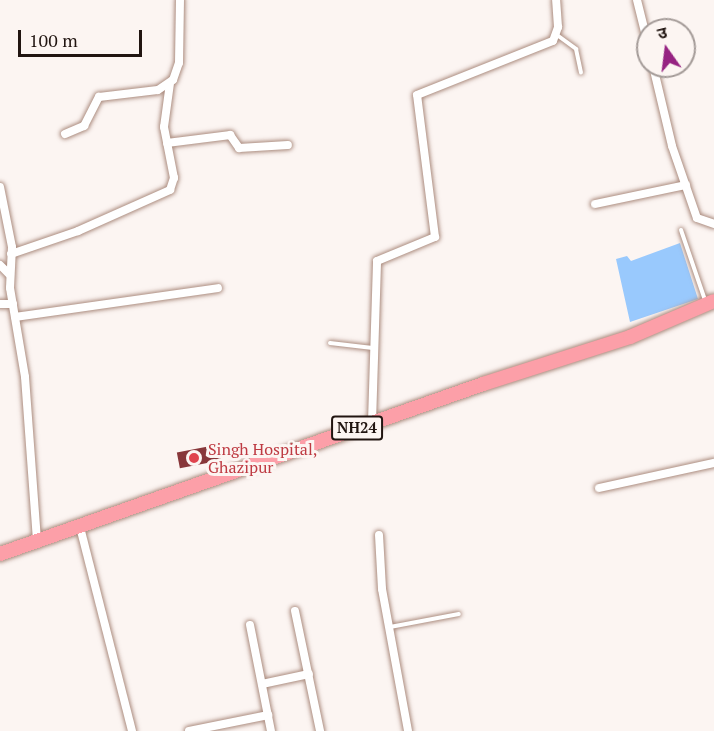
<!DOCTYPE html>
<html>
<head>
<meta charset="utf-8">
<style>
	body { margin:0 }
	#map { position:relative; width:714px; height:731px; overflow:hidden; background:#fcf5f2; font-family:"PT Serif","Noto Sans Devanagari",serif }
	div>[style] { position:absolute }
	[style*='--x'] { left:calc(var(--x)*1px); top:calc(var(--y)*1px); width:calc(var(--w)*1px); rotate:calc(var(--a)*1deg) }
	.water>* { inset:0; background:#99c9fd }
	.building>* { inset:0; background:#88373a; transform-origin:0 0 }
	.roads { filter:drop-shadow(0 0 2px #ac8d80) drop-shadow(0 0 2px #ac8d80) }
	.service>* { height:4px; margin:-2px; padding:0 2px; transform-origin:2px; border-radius:2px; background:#fff }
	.minor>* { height:8px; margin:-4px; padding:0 4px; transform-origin:4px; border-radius:4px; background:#fff }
	.trunk>* { height:14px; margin:-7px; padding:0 7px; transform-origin:7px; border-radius:7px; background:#fc9fa8 }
	.dots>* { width:16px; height:16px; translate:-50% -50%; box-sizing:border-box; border:3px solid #fcf5f2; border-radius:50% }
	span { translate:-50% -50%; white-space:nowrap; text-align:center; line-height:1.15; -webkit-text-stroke:6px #fcf5f2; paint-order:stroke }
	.shield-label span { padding:2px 4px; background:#fcf5f2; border:2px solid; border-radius:4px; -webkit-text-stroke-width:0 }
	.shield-label { font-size:15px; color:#211511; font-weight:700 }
	.health-label { font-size:16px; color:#be3a42 }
	.left { translate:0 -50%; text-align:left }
	.north { position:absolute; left:636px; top:18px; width:60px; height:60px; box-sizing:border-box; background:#fcf5f2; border:2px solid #a49b98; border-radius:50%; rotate:346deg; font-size:16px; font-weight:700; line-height:24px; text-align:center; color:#211511 }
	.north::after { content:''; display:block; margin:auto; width:21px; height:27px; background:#962382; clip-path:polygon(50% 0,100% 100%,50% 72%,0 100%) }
	.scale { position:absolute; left:18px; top:30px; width:124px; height:27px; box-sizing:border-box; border:3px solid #211511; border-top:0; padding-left:8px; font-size:18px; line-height:21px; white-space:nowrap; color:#211511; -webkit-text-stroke:4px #fcf5f2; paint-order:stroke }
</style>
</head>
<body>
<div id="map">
	<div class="water">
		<div style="clip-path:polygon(680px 243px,698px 299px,630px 322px,616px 259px,627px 256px,631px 261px)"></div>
	</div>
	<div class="building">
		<div style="left:221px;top:444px;width:16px;height:45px;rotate:79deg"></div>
	</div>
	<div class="roads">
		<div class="service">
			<div style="--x:557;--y:35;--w:24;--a:36"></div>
			<div style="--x:576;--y:49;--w:24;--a:78"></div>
			<div style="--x:681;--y:230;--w:74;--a:71.1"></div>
			<div style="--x:330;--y:343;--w:43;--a:6.6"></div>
			<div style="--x:390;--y:627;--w:70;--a:-10.7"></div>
		</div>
		<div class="minor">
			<div style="--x:637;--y:0;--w:45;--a:76"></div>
			<div style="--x:653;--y:66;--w:82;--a:76.6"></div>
			<div style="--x:672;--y:146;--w:76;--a:70.9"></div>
			<div style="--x:697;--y:218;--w:18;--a:19"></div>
			<div style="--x:65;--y:134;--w:21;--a:-23"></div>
			<div style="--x:84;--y:126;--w:33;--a:-63"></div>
			<div style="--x:99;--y:97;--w:59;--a:-6.8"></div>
			<div style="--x:158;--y:90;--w:18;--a:-34"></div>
			<div style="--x:173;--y:80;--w:18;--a:-71"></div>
			<div style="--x:179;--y:63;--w:63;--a:-89.1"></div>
			<div style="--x:167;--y:143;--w:64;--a:-7.2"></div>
			<div style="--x:230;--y:135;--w:16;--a:55"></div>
			<div style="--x:239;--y:148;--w:49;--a:-3.5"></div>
			<div style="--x:0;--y:187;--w:61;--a:78.7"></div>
			<div style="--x:12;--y:247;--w:41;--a:92.8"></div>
			<div style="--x:10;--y:288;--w:90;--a:80.4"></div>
			<div style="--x:25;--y:377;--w:165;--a:85.8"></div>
			<div style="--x:595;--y:204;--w:93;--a:-11.8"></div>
			<div style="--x:11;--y:254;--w:71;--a:-18.9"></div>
			<div style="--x:78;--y:231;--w:101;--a:-24"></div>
			<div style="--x:170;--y:190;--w:13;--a:-72"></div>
			<div style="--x:174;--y:178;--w:52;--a:-101.1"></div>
			<div style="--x:164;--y:127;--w:44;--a:-82.2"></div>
			<div style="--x:0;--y:265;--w:14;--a:45"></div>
			<div style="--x:0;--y:304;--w:13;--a:0"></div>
			<div style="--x:15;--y:317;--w:205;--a:-8.1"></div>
			<div style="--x:372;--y:422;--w:161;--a:-88.2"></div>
			<div style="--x:377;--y:261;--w:63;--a:-22.5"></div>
			<div style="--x:435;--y:237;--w:143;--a:-97.2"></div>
			<div style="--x:417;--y:95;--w:146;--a:-21.7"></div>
			<div style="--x:553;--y:41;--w:15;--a:-70"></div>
			<div style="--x:558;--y:27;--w:27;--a:-94"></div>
			<div style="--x:599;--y:488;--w:118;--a:-12.3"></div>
			<div style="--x:80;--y:527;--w:211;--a:75.7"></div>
			<div style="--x:379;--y:535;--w:54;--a:86.8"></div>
			<div style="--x:382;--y:589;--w:144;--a:79.6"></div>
			<div style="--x:295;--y:611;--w:123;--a:78.2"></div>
			<div style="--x:250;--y:625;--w:108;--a:78.8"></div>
			<div style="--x:262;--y:684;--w:48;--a:-12"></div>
			<div style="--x:189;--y:731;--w:81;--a:-11.4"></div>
		</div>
		<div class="trunk">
			<div style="--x:0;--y:554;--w:512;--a:-19.39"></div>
			<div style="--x:483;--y:384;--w:154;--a:-17.7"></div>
			<div style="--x:630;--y:337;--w:91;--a:-23.2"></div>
		</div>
	</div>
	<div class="dots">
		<div style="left:194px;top:458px;background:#e0444e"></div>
	</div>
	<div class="shield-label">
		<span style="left:357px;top:428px">NH24</span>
	</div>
	<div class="health-label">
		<span class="left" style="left:208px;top:458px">Singh Hospital,<br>Ghazipur</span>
	</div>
	<div class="north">उ</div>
	<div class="scale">100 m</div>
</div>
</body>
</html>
